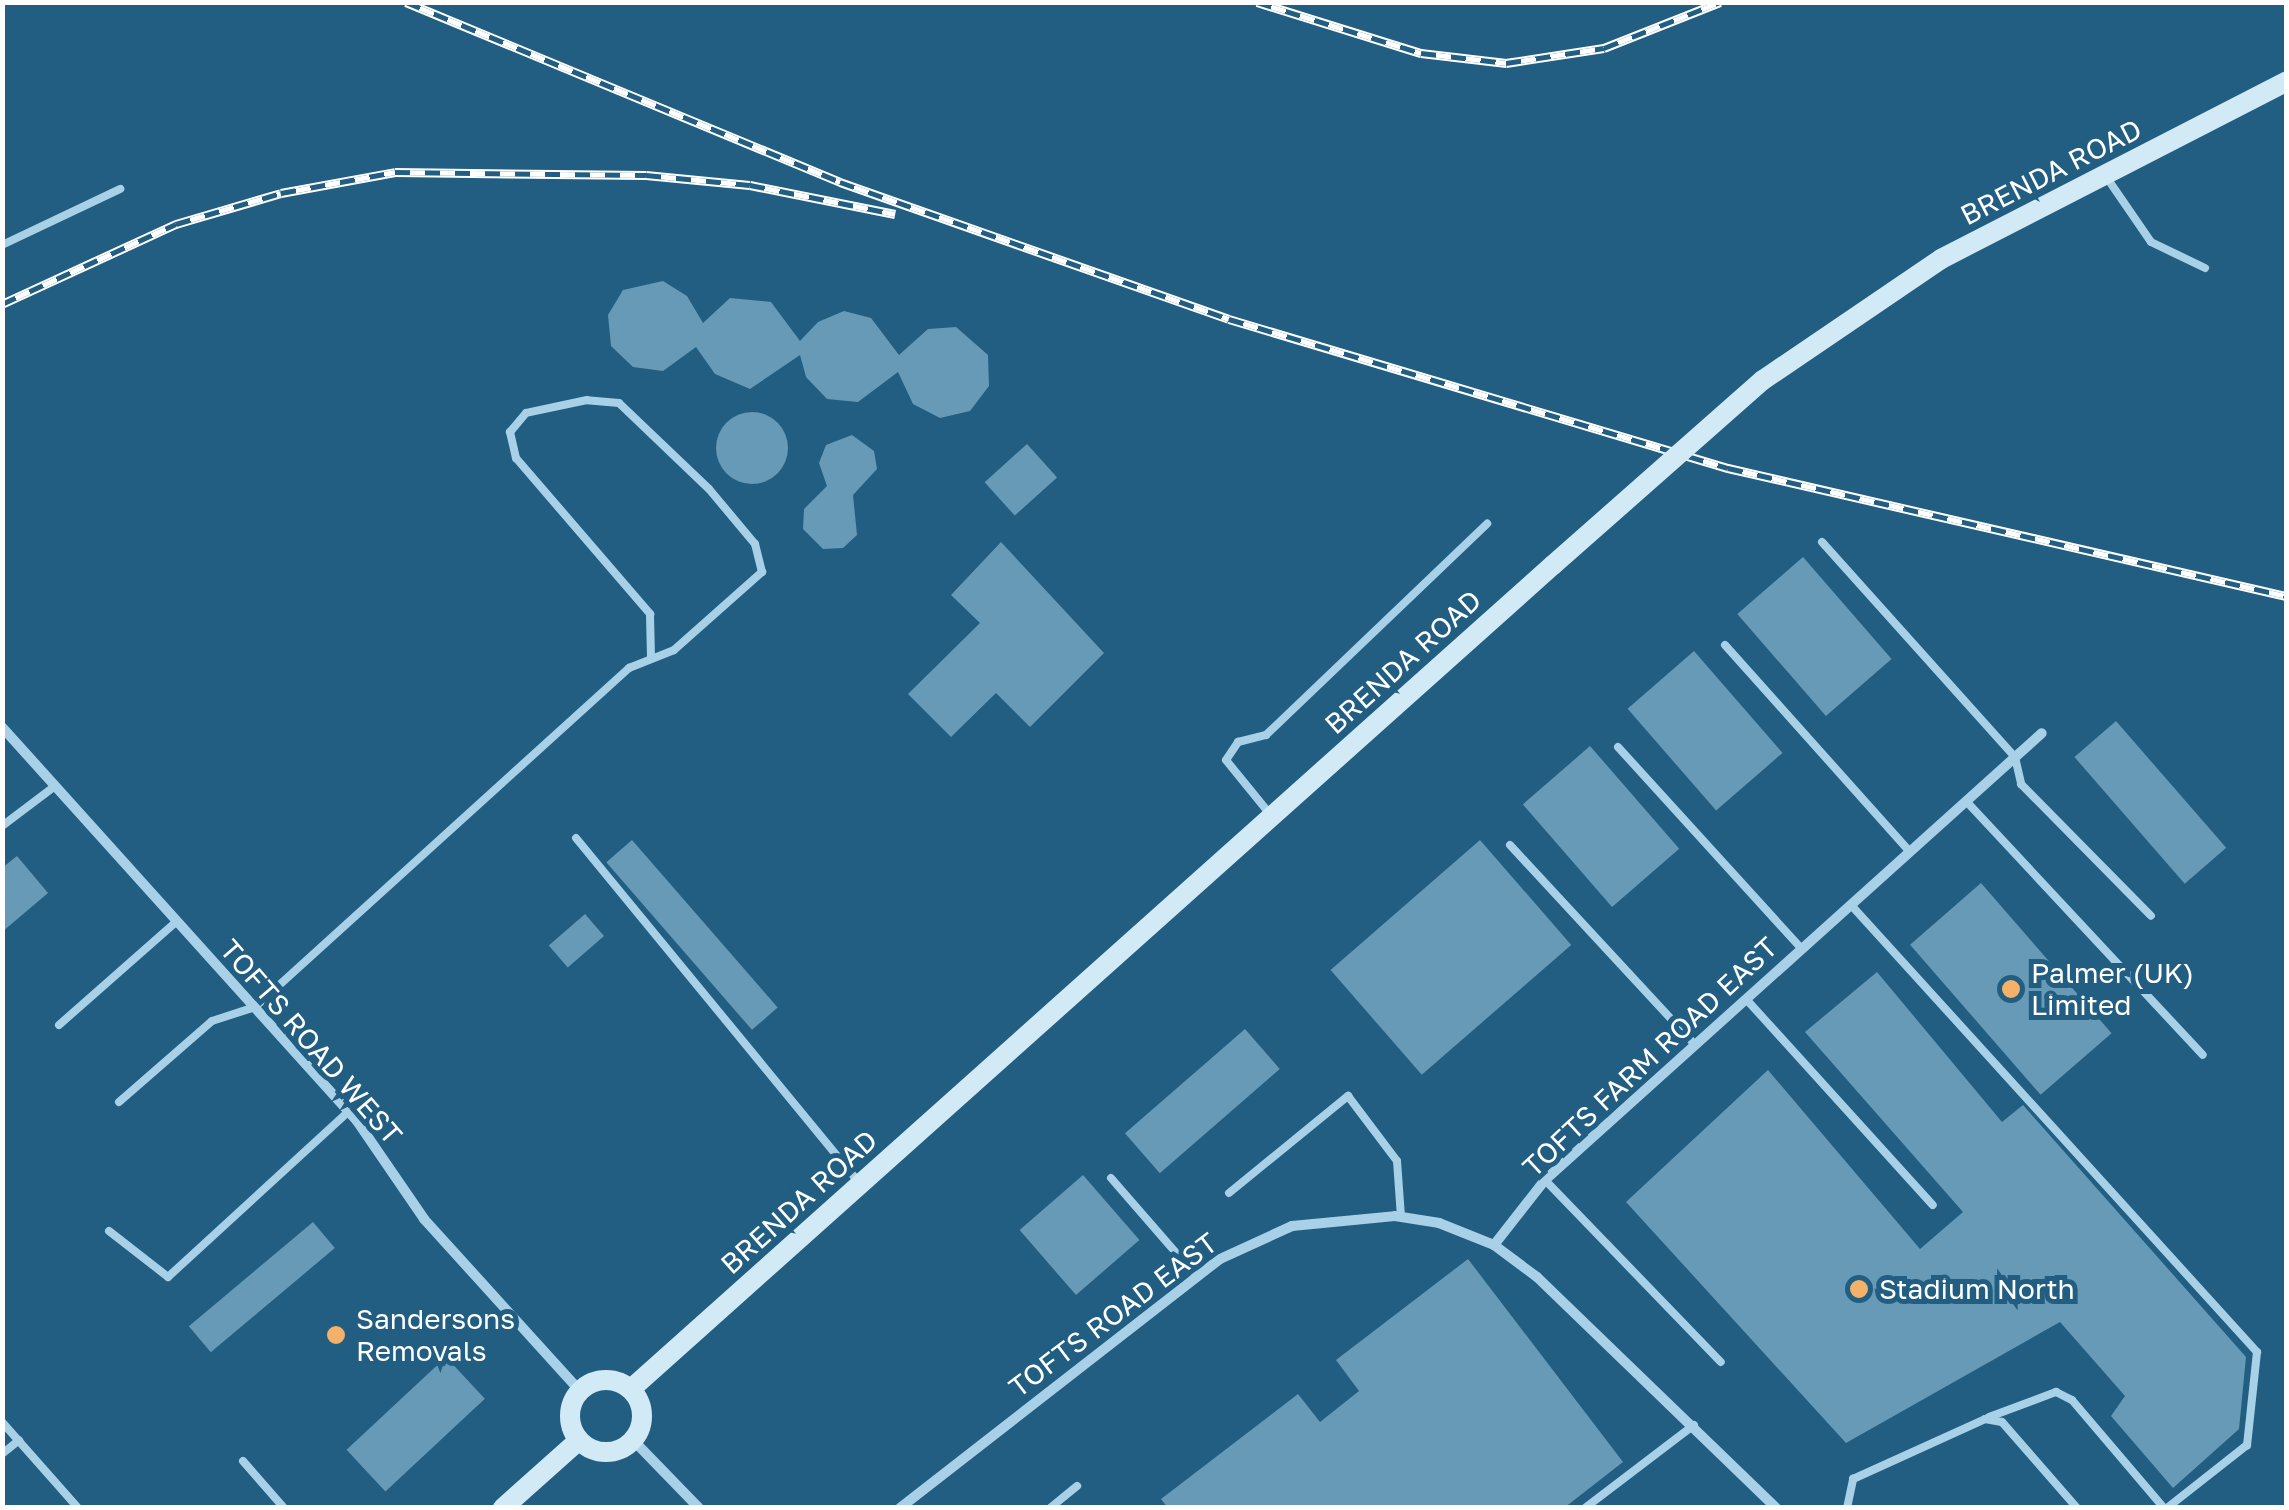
<!DOCTYPE html>
<html>
<head>
<meta charset="utf-8">
<style>
	body { margin:0 }
	#map { position:relative; width:2289px; height:1510px; overflow:hidden; background:#215e81; font-family:"Golos Text",sans-serif }
	div>[style] { position:absolute }
	[style*='--x'] { left:calc(var(--x)*1px); top:calc(var(--y)*1px); width:calc(var(--w)*1px); rotate:calc(var(--a)*1deg) }
	.building>* { inset:0; background:#679ab7; transform-origin:0 0 }
	.round { border-radius:50% }
	.service>* { height:8px; margin:-4px; padding:0 4px; transform-origin:4px; border-radius:4px; background:#a8d1e8 }
	.minor>* { height:10px; margin:-5px; padding:0 5px; transform-origin:5px; border-radius:5px; background:#a8d1e8 }
	.secondary>* { height:20px; margin:-10px; padding:0 10px; transform-origin:10px; border-radius:10px; background:#d2e9f6 }
	.secondary>.ring { margin:-10px; padding:0; box-sizing:content-box; background:none; border:20px solid #d2e9f6; border-radius:50% }
	.rail>* { height:9px; margin-top:-4.5px; transform-origin:0; background:repeating-linear-gradient(90deg,#215e81 0 15px,#fff 0 30px); box-sizing:border-box; border-block:2px solid #fff }
	.secondary-bridge>* { height:20px; margin:-10px; padding:0 10px; transform-origin:10px; border-radius:10px; background:#d2e9f6 }
	.dots>* { width:28px; height:28px; translate:-50% -50%; box-sizing:border-box; border:5px solid #215e81; border-radius:50% }
	span { translate:-50% -50%; white-space:nowrap; text-align:center; line-height:1.15; -webkit-text-stroke:10px #215e81; paint-order:stroke }
	.street-label { font-size:28px; color:#fff }
	.poi-label { font-size:28px; color:#fff }
	.left { translate:0 -50%; text-align:left }
	.frame { position:absolute; inset:0; border:5px solid #fff; pointer-events:none }
</style>
</head>
<body>
<div id="map">
	<div class="building">
		<div style="clip-path:polygon(663px 281px,687px 296px,703px 323px,730px 298px,771px 302px,800px 341px,818px 322px,844px 311px,871px 318px,899px 355px,928px 329px,956px 327px,988px 355px,989px 386px,970px 411px,940px 418px,913px 404px,898px 372px,858px 402px,827px 399px,806px 377px,800px 355px,750px 389px,715px 374px,696px 347px,663px 371px,633px 367px,611px 346px,608px 315px,623px 290px)"></div>
		<div class="round" style="left:716px;top:412px;width:72px;height:72px"></div>
		<div style="clip-path:polygon(852px 435px,874px 451px,877px 469px,853px 495px,857px 535px,843px 548px,823px 549px,803px 529px,804px 509px,827px 486px,819px 463px,826px 445px)"></div>
		<div style="left:1027px;top:444px;width:45px;height:57px;rotate:48deg"></div>
		<div style="clip-path:polygon(1001px 542px,1104px 653px,1030px 727px,996px 693px,951px 737px,908px 694px,980px 623px,951px 595px)"></div>
		<div style="left:1803px;top:557px;width:135px;height:87px;rotate:49deg"></div>
		<div style="left:1694px;top:651px;width:135px;height:88px;rotate:49deg"></div>
		<div style="left:2116px;top:721px;width:168px;height:55px;rotate:49deg"></div>
		<div style="left:1590px;top:746px;width:136px;height:89px;rotate:49deg"></div>
		<div style="left:632px;top:840px;width:222px;height:34px;rotate:49deg"></div>
		<div style="left:1480px;top:840px;width:139px;height:198px;rotate:49deg"></div>
		<div style="clip-path:polygon(17px 856px,48px 893px,2px 932px,2px 868px)"></div>
		<div style="left:1981px;top:883px;width:199px;height:94px;rotate:49deg"></div>
		<div style="left:585px;top:914px;width:29px;height:48px;rotate:49deg"></div>
		<div style="clip-path:polygon(1877px 972px,2002px 1122px,2023px 1105px,2246px 1357px,2239px 1429px,2173px 1488px,2111px 1416px,2125px 1396px,2060px 1322px,1846px 1443px,1626px 1202px,1768px 1070px,1920px 1249px,1963px 1212px,1805px 1032px)"></div>
		<div style="left:1245px;top:1029px;width:53px;height:159px;rotate:49deg"></div>
		<div style="left:1083px;top:1175px;width:86px;height:84px;rotate:49deg"></div>
		<div style="left:313px;top:1222px;width:34px;height:162px;rotate:50deg"></div>
		<div style="clip-path:polygon(1468px 1259px,1623px 1462px,1564px 1508px,1168px 1508px,1161px 1499px,1298px 1394px,1320px 1422px,1359px 1391px,1336px 1360px)"></div>
		<div style="left:446px;top:1357px;width:57px;height:136px;rotate:47deg"></div>
	</div>
	<div class="service">
		<div style="--x:2105;--y:175;--w:81;--a:55.5"></div>
		<div style="--x:2151;--y:242;--w:60;--a:25.7"></div>
		<div style="--x:2;--y:245;--w:131;--a:-25.4"></div>
		<div style="--x:1822;--y:542;--w:289;--a:48.1"></div>
		<div style="--x:2015;--y:757;--w:28;--a:77"></div>
		<div style="--x:2021;--y:784;--w:185;--a:45.4"></div>
		<div style="--x:1725;--y:645;--w:278;--a:48.2"></div>
		<div style="--x:1618;--y:747;--w:273;--a:47.7"></div>
		<div style="--x:1966;--y:801;--w:347;--a:47"></div>
		<div style="--x:1269;--y:813;--w:68;--a:-129.1"></div>
		<div style="--x:1226;--y:760;--w:22;--a:-56"></div>
		<div style="--x:1238;--y:742;--w:29;--a:-14"></div>
		<div style="--x:1266;--y:735;--w:306;--a:-43.7"></div>
		<div style="--x:2;--y:826;--w:66;--a:-37"></div>
		<div style="--x:576;--y:838;--w:444;--a:50.6"></div>
		<div style="--x:1510;--y:845;--w:272;--a:47.2"></div>
		<div style="--x:1851;--y:905;--w:604;--a:47.75"></div>
		<div style="--x:2257;--y:1352;--w:94;--a:96.1"></div>
		<div style="--x:2247;--y:1445;--w:102;--a:141.8"></div>
		<div style="--x:1746;--y:999;--w:278;--a:47.8"></div>
		<div style="--x:59;--y:1025;--w:157;--a:-41.4"></div>
		<div style="--x:119;--y:1102;--w:123;--a:-41.1"></div>
		<div style="--x:212;--y:1021;--w:45;--a:-18"></div>
		<div style="--x:255;--y:1007;--w:505;--a:-42.19"></div>
		<div style="--x:629;--y:668;--w:48;--a:-21.8"></div>
		<div style="--x:674;--y:650;--w:118;--a:-41.6"></div>
		<div style="--x:762;--y:572;--w:29;--a:-104"></div>
		<div style="--x:755;--y:544;--w:72;--a:-129.9"></div>
		<div style="--x:709;--y:489;--w:124;--a:-136.3"></div>
		<div style="--x:619;--y:403;--w:32;--a:-175"></div>
		<div style="--x:587;--y:400;--w:62;--a:168"></div>
		<div style="--x:526;--y:413;--w:25;--a:130"></div>
		<div style="--x:510;--y:432;--w:27;--a:77"></div>
		<div style="--x:516;--y:458;--w:206;--a:49.3"></div>
		<div style="--x:650;--y:614;--w:44;--a:88.7"></div>
		<div style="--x:1111;--y:1178;--w:131;--a:49"></div>
		<div style="--x:1545;--y:1180;--w:253;--a:46"></div>
		<div style="--x:1229;--y:1193;--w:154;--a:-39.2"></div>
		<div style="--x:1348;--y:1096;--w:81;--a:53"></div>
		<div style="--x:1397;--y:1161;--w:56;--a:85.9"></div>
		<div style="--x:109;--y:1231;--w:75;--a:37.9"></div>
		<div style="--x:168;--y:1277;--w:246;--a:-42.5"></div>
		<div style="--x:1989;--y:1417;--w:72;--a:-20.5"></div>
		<div style="--x:2056;--y:1392;--w:18;--a:27"></div>
		<div style="--x:2072;--y:1400;--w:142;--a:49.6"></div>
		<div style="--x:2;--y:1422;--w:115;--a:48.5"></div>
		<div style="--x:2;--y:1454;--w:22;--a:-39"></div>
		<div style="--x:243;--y:1461;--w:62;--a:48.9"></div>
		<div style="--x:1050;--y:1508;--w:35;--a:-39"></div>
		<div style="--x:1585;--y:1508;--w:137;--a:-37.3"></div>
		<div style="--x:1847;--y:1508;--w:30;--a:-78"></div>
		<div style="--x:1853;--y:1479;--w:145;--a:-24.4"></div>
		<div style="--x:1985;--y:1419;--w:17;--a:10"></div>
		<div style="--x:2002;--y:1422;--w:114;--a:48.9"></div>
	</div>
	<div class="minor">
		<div style="--x:2;--y:727;--w:530;--a:47.98"></div>
		<div style="--x:357;--y:1121;--w:119;--a:55.6"></div>
		<div style="--x:424;--y:1219;--w:231;--a:47.8"></div>
		<div style="--x:1494;--y:1245;--w:83;--a:-51.9"></div>
		<div style="--x:1545;--y:1180;--w:668;--a:-41.97"></div>
		<div style="--x:634;--y:1441;--w:93;--a:45.9"></div>
		<div style="--x:900;--y:1508;--w:405;--a:-37.9"></div>
		<div style="--x:1220;--y:1259;--w:79;--a:-24.6"></div>
		<div style="--x:1292;--y:1226;--w:103;--a:-5.5"></div>
		<div style="--x:1395;--y:1216;--w:45;--a:9"></div>
		<div style="--x:1439;--y:1223;--w:59;--a:21.8"></div>
		<div style="--x:1494;--y:1245;--w:54;--a:36.7"></div>
		<div style="--x:1537;--y:1277;--w:332;--a:44"></div>
	</div>
	<div class="secondary">
		<div style="--x:1763;--y:380;--w:215;--a:-34.2"></div>
		<div style="--x:1941;--y:259;--w:388;--a:-27.2"></div>
		<div class="ring" style="left:570px;top:1380px;width:52px;height:52px"></div>
		<div style="--x:631;--y:1389;--w:1237;--a:-41.79"></div>
		<div style="--x:503;--y:1508;--w:101;--a:-41.8"></div>
	</div>
	<div class="rail">
		<div style="--x:406;--y:2;--w:470;--a:22.5"></div>
		<div style="--x:840;--y:182;--w:412;--a:19.4"></div>
		<div style="--x:1229;--y:319;--w:521;--a:16.63"></div>
		<div style="--x:1728;--y:468;--w:572;--a:12.92"></div>
		<div style="--x:1257;--y:2;--w:172;--a:17.3"></div>
		<div style="--x:1421;--y:53;--w:86;--a:6.7"></div>
		<div style="--x:1506;--y:63;--w:99;--a:-8.7"></div>
		<div style="--x:1604;--y:48;--w:125;--a:-21.6"></div>
		<div style="--x:2;--y:304;--w:192;--a:-24.7"></div>
		<div style="--x:176;--y:224;--w:109;--a:-16.4"></div>
		<div style="--x:281;--y:193;--w:116;--a:-10.4"></div>
		<div style="--x:395;--y:172;--w:251;--a:0.7"></div>
		<div style="--x:646;--y:175;--w:104;--a:5.5"></div>
		<div style="--x:750;--y:185;--w:148;--a:11.3"></div>
	</div>
	<div class="secondary-bridge">
		<div style="--x:1553;--y:565;--w:280;--a:-41.4"></div>
	</div>
	<div class="dots">
		<div style="left:2011px;top:989px;background:#f4b169"></div>
		<div style="left:1859px;top:1289px;background:#f4b169"></div>
		<div style="left:336px;top:1335px;background:#f4b169"></div>
	</div>
	<div class="street-label">
		<span style="left:2051px;top:172px;rotate:-27deg">BRENDA ROAD</span>
		<span style="left:1403px;top:662px;rotate:-42deg">BRENDA ROAD</span>
		<span style="left:311px;top:1042px;rotate:49deg">TOFTS ROAD WEST</span>
		<span style="left:1650px;top:1057px;rotate:-43deg">TOFTS FARM ROAD EAST</span>
		<span style="left:799px;top:1202px;rotate:-42deg">BRENDA ROAD</span>
		<span style="left:1113px;top:1315px;rotate:-37deg">TOFTS ROAD EAST</span>
	</div>
	<div class="poi-label">
		<span class="left" style="left:2031px;top:989px">Palmer (UK)<br>Limited</span>
		<span class="left" style="left:1879px;top:1289px">Stadium North</span>
		<span class="left" style="left:356px;top:1335px">Sandersons<br>Removals</span>
	</div>
	<div class="frame"></div>
</div>
</body>
</html>
